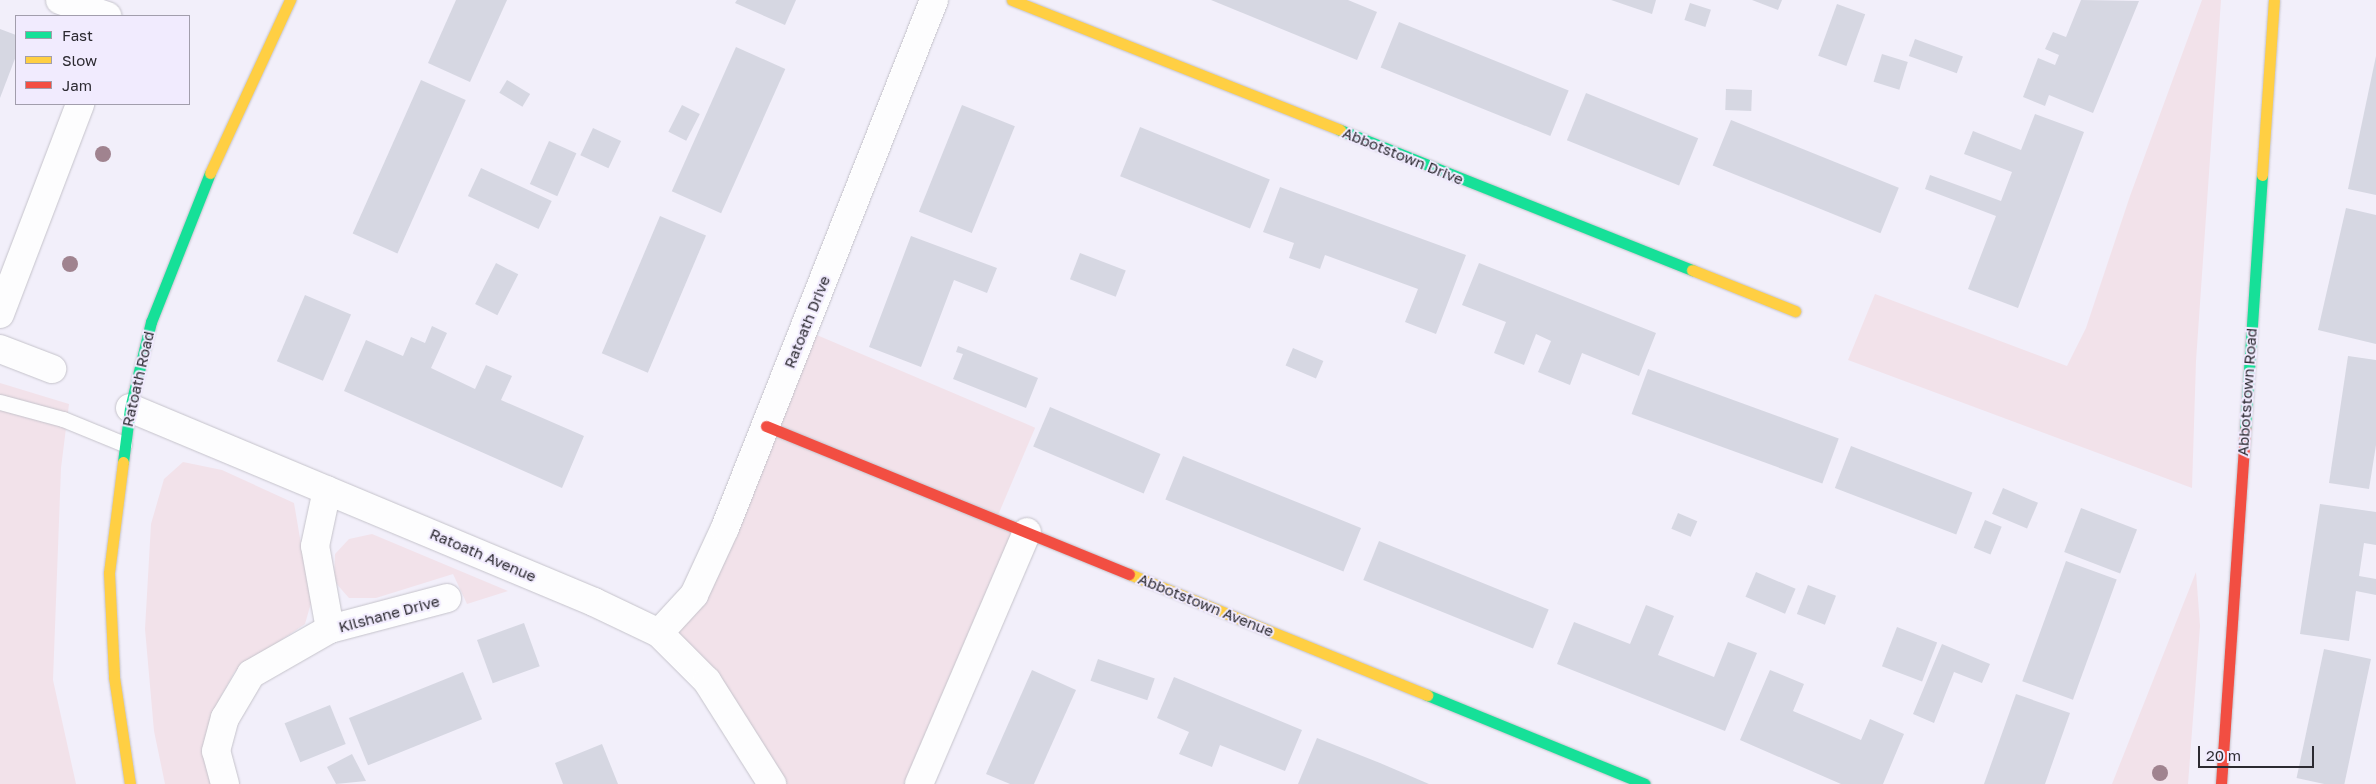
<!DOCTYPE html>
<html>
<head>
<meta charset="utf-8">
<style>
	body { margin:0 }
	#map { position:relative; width:2376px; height:784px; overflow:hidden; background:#f2effa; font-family:"Golos Text",sans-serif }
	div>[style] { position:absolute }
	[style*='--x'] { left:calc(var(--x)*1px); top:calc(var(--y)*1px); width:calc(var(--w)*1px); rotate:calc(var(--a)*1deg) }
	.green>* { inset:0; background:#f2e2ea; transform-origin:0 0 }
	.building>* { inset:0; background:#d6d7e2; transform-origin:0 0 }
	.roads { filter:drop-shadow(0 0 1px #c5c3cb) drop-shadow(0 0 1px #c5c3cb) }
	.lane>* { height:15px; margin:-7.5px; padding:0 7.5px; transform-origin:7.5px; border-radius:7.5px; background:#fdfdfe }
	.street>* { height:28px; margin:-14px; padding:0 14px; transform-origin:14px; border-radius:14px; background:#fdfdfe }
	.fast>* { height:11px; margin:-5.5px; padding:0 5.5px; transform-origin:5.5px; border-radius:5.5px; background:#16e098 }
	.slow>* { height:11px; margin:-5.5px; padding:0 5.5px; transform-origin:5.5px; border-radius:5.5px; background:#ffcf43 }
	.jam>* { height:11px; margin:-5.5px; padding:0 5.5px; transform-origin:5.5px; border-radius:5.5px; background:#f24e42 }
	.trees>* { width:16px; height:16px; margin:-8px; border-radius:50%; background:#a0838f }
	span { translate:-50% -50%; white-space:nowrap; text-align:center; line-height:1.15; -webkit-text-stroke:4px #f1ebfe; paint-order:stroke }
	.street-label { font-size:15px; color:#2c2a31 }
	.legend { position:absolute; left:15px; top:15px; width:175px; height:90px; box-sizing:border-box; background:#f1ebfe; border:1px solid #a29eac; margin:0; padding:6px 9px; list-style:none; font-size:15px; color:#2c2a31 }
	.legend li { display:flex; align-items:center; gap:10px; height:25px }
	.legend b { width:25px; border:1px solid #a29eac }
	.scale { position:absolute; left:2198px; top:746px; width:116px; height:22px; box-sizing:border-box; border:2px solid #2c2a31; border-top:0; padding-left:6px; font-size:15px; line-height:18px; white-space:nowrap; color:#2c2a31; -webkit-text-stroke:4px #f1ebfe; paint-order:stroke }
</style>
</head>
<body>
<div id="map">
	<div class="green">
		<div style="clip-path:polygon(2202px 0,2221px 0,2196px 361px,2192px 488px,1848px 360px,1875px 294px,2067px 366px,2086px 328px,2130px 196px)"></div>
		<div style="left:805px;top:330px;width:250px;height:102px;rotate:23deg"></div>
		<div style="clip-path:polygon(0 383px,69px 404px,61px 468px,53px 680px,76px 784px,0 784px)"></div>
		<div style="clip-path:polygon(768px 427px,1025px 531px,920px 784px,773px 784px,661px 632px)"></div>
		<div style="clip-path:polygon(183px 462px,222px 470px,294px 503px,311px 603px,305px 624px,235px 671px,220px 698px,207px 758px,213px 784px,165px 784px,154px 731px,145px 629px,151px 524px,164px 479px)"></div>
		<div style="clip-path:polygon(372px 534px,508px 591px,467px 604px,453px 574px,376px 598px,349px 598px,334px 581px,335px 554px,349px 539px)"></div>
		<div style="clip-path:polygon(2196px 572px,2200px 626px,2188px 784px,2112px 784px)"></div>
	</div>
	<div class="building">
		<div style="clip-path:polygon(456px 0,507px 0,470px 82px,428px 63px)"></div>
		<div style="clip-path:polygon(737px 0,796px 0,785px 25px,735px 3px)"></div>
		<div style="clip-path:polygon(1211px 0,1348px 0,1377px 12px,1357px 60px)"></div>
		<div style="clip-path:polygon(1611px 0,1656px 0,1652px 14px)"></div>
		<div style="clip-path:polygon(1752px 0,1782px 0,1778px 10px)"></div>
		<div style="clip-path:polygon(2081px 0,2139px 1px,2093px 113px,2049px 95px,2045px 106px,2023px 97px,2038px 58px,2055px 65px,2059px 55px,2045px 49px,2053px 32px,2066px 37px)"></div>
		<div style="left:1690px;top:3px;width:22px;height:18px;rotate:18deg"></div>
		<div style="left:1837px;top:4px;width:30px;height:55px;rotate:20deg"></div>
		<div style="left:1399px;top:22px;width:183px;height:49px;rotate:22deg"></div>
		<div style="clip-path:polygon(0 29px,16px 35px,16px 56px,0 98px)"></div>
		<div style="left:1915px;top:39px;width:51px;height:18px;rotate:20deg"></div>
		<div style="left:736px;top:47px;width:54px;height:158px;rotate:24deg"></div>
		<div style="left:1882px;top:54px;width:27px;height:29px;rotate:17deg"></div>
		<div style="clip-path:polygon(2376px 56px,2376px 195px,2348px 189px)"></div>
		<div style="left:421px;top:80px;width:49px;height:168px;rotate:24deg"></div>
		<div style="left:507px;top:80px;width:27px;height:15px;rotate:31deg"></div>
		<div style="left:1726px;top:89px;width:26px;height:21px;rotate:2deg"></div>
		<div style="left:1586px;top:93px;width:121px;height:51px;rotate:22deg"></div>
		<div style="left:682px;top:105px;width:20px;height:30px;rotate:27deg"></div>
		<div style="left:962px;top:105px;width:57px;height:115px;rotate:22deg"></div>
		<div style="clip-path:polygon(2035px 114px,2084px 132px,2018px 308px,1968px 289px,1996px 216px,1925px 189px,1930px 175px,2001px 201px,2012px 172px,1964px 154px,1973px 131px,2021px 150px)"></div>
		<div style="left:1731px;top:120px;width:181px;height:49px;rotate:22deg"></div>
		<div style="left:1140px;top:127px;width:140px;height:53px;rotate:22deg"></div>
		<div style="left:593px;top:128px;width:31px;height:30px;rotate:25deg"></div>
		<div style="left:549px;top:141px;width:30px;height:47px;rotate:24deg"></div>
		<div style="left:481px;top:168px;width:78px;height:31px;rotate:25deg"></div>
		<div style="clip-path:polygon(1280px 187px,1466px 255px,1436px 334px,1405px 322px,1418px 289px,1325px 255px,1320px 269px,1289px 258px,1294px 243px,1263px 232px)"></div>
		<div style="clip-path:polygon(2346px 208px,2376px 215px,2376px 344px,2318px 330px)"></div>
		<div style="left:660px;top:216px;width:50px;height:149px;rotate:23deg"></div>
		<div style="clip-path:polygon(911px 236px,997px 268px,987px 293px,954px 280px,921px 367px,869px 347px)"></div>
		<div style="left:1080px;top:253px;width:49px;height:28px;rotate:21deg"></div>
		<div style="left:496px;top:263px;width:25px;height:46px;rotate:27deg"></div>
		<div style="clip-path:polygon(1479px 263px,1656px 333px,1639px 376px,1582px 353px,1570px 385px,1538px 372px,1551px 341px,1536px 334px,1524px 365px,1494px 353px,1506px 322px,1462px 305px)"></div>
		<div style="left:305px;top:295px;width:50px;height:72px;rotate:23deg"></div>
		<div style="clip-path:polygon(432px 326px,447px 333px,431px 368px,475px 389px,486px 365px,512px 376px,501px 400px,584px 436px,562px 488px,344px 391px,366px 340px,403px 356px,411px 337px,425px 343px)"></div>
		<div style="clip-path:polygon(958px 346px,1038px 378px,1026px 408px,953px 379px,963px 354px,956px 352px)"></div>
		<div style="left:1293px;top:348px;width:33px;height:19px;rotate:23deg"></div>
		<div style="clip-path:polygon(2348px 356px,2376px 360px,2376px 445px,2369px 489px,2329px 483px)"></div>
		<div style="left:1648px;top:369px;width:203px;height:48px;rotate:20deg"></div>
		<div style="left:1050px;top:407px;width:120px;height:43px;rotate:23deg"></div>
		<div style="left:1851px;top:446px;width:130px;height:45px;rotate:21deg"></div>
		<div style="left:1183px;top:456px;width:192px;height:47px;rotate:22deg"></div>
		<div style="left:2003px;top:488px;width:38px;height:28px;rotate:23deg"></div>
		<div style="clip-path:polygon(2320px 504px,2376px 512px,2376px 545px,2364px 543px,2359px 576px,2376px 579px,2376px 595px,2356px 591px,2349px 641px,2300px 634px)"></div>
		<div style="left:2081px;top:508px;width:60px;height:47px;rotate:21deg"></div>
		<div style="left:1678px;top:513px;width:21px;height:17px;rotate:23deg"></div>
		<div style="left:1985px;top:520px;width:18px;height:30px;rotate:22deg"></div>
		<div style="left:1379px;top:541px;width:183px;height:42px;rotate:22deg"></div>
		<div style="left:2066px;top:561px;width:54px;height:128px;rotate:20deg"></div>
		<div style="left:1756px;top:572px;width:43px;height:27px;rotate:23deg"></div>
		<div style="left:1808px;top:585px;width:30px;height:31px;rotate:21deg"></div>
		<div style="clip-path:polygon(1646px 605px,1674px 616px,1658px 655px,1714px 677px,1728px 642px,1757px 653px,1725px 731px,1557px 664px,1574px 622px,1630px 644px)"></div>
		<div style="left:524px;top:623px;width:46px;height:50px;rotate:70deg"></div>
		<div style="left:1897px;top:627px;width:43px;height:42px;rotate:21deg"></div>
		<div style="clip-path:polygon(1942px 644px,1990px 664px,1982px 683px,1954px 672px,1934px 723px,1913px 714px)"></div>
		<div style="left:2324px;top:649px;width:48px;height:132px;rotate:12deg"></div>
		<div style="left:1098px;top:659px;width:60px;height:23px;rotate:19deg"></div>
		<div style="clip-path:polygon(1032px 670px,1076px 690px,1034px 784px,1010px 784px,986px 774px)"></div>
		<div style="clip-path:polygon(1770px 670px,1804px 684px,1793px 711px,1861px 740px,1870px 719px,1904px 734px,1883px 784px,1841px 784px,1740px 740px)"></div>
		<div style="left:463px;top:672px;width:51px;height:123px;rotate:68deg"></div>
		<div style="clip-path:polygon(1174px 677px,1302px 730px,1285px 771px,1220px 745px,1212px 767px,1179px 754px,1189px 732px,1157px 718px)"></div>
		<div style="clip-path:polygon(2016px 694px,2070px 713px,2045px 784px,1984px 784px)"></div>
		<div style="left:330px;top:705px;width:42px;height:49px;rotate:68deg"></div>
		<div style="clip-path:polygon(1317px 738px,1380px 763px,1429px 784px,1298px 784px)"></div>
		<div style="clip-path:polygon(602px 744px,618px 784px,563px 784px,555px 763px)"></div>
		<div style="clip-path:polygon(352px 754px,366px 781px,336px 784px,327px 767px)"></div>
	</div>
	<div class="roads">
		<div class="lane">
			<div style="--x:0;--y:402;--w:65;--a:15.1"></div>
			<div style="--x:63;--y:419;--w:66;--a:22.3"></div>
		</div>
		<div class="street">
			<div style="--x:60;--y:0;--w:50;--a:18.8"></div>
			<div style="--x:0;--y:314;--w:225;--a:-69.1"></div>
			<div style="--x:0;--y:349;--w:56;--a:21"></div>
			<div style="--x:130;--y:408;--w:503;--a:22.69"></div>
			<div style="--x:594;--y:602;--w:72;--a:25.5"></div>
			<div style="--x:659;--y:633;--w:68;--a:45"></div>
			<div style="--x:707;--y:681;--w:122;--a:57.7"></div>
			<div style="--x:330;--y:629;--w:121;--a:-14.8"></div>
			<div style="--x:659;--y:633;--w:52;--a:-47.4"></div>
			<div style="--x:694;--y:595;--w:74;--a:-65.2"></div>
			<div style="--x:725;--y:528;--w:568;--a:-68.4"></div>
			<div style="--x:225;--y:784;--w:34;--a:-105"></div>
			<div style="--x:216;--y:751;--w:34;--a:-75"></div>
			<div style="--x:225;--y:718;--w:51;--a:-59.4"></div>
			<div style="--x:251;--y:674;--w:91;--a:-29.7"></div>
			<div style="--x:330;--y:629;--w:84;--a:-100.2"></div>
			<div style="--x:315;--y:546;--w:57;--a:-77.9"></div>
			<div style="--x:919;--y:784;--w:274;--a:-66.8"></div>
		</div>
		<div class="fast">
			<div style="--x:1340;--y:130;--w:379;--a:21.7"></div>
			<div style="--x:2245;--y:430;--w:256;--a:-86.2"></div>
			<div style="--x:123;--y:462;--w:54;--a:-82.6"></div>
			<div style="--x:130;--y:408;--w:89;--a:-76.3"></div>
			<div style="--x:151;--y:322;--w:160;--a:-68.4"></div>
			<div style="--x:1427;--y:695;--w:235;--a:22.2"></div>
		</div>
		<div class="slow">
			<div style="--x:1012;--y:0;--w:353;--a:21.6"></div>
			<div style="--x:210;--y:173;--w:191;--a:-65.2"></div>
			<div style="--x:2262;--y:175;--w:175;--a:-86.1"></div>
			<div style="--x:1692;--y:270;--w:111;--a:21.7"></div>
			<div style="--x:123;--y:462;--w:112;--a:97.2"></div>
			<div style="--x:109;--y:573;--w:104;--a:87.2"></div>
			<div style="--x:114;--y:677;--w:108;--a:81.5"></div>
			<div style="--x:1129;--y:574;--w:322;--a:22.1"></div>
		</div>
		<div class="jam">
			<div style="--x:766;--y:426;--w:392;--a:22.2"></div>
			<div style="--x:2221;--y:784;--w:355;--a:-86.1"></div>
		</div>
	</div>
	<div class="trees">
		<div style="left:103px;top:154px"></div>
		<div style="left:70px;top:264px"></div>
		<div style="left:2160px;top:773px"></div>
	</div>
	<div class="street-label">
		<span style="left:1403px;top:156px;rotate:22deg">Abbotstown Drive</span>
		<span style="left:807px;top:322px;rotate:-68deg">Ratoath Drive</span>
		<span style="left:138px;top:379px;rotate:-77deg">Ratoath Road</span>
		<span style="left:2247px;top:392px;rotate:-86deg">Abbotstown Road</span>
		<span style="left:483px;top:555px;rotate:23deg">Ratoath Avenue</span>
		<span style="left:1206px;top:605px;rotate:22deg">Abbotstown Avenue</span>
		<span style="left:389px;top:614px;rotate:-15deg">Kilshane Drive</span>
	</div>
	<ul class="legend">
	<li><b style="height:6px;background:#16e098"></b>Fast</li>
	<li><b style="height:6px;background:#ffcf43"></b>Slow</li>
	<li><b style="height:6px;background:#f24e42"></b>Jam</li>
	</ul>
	<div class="scale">20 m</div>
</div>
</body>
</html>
